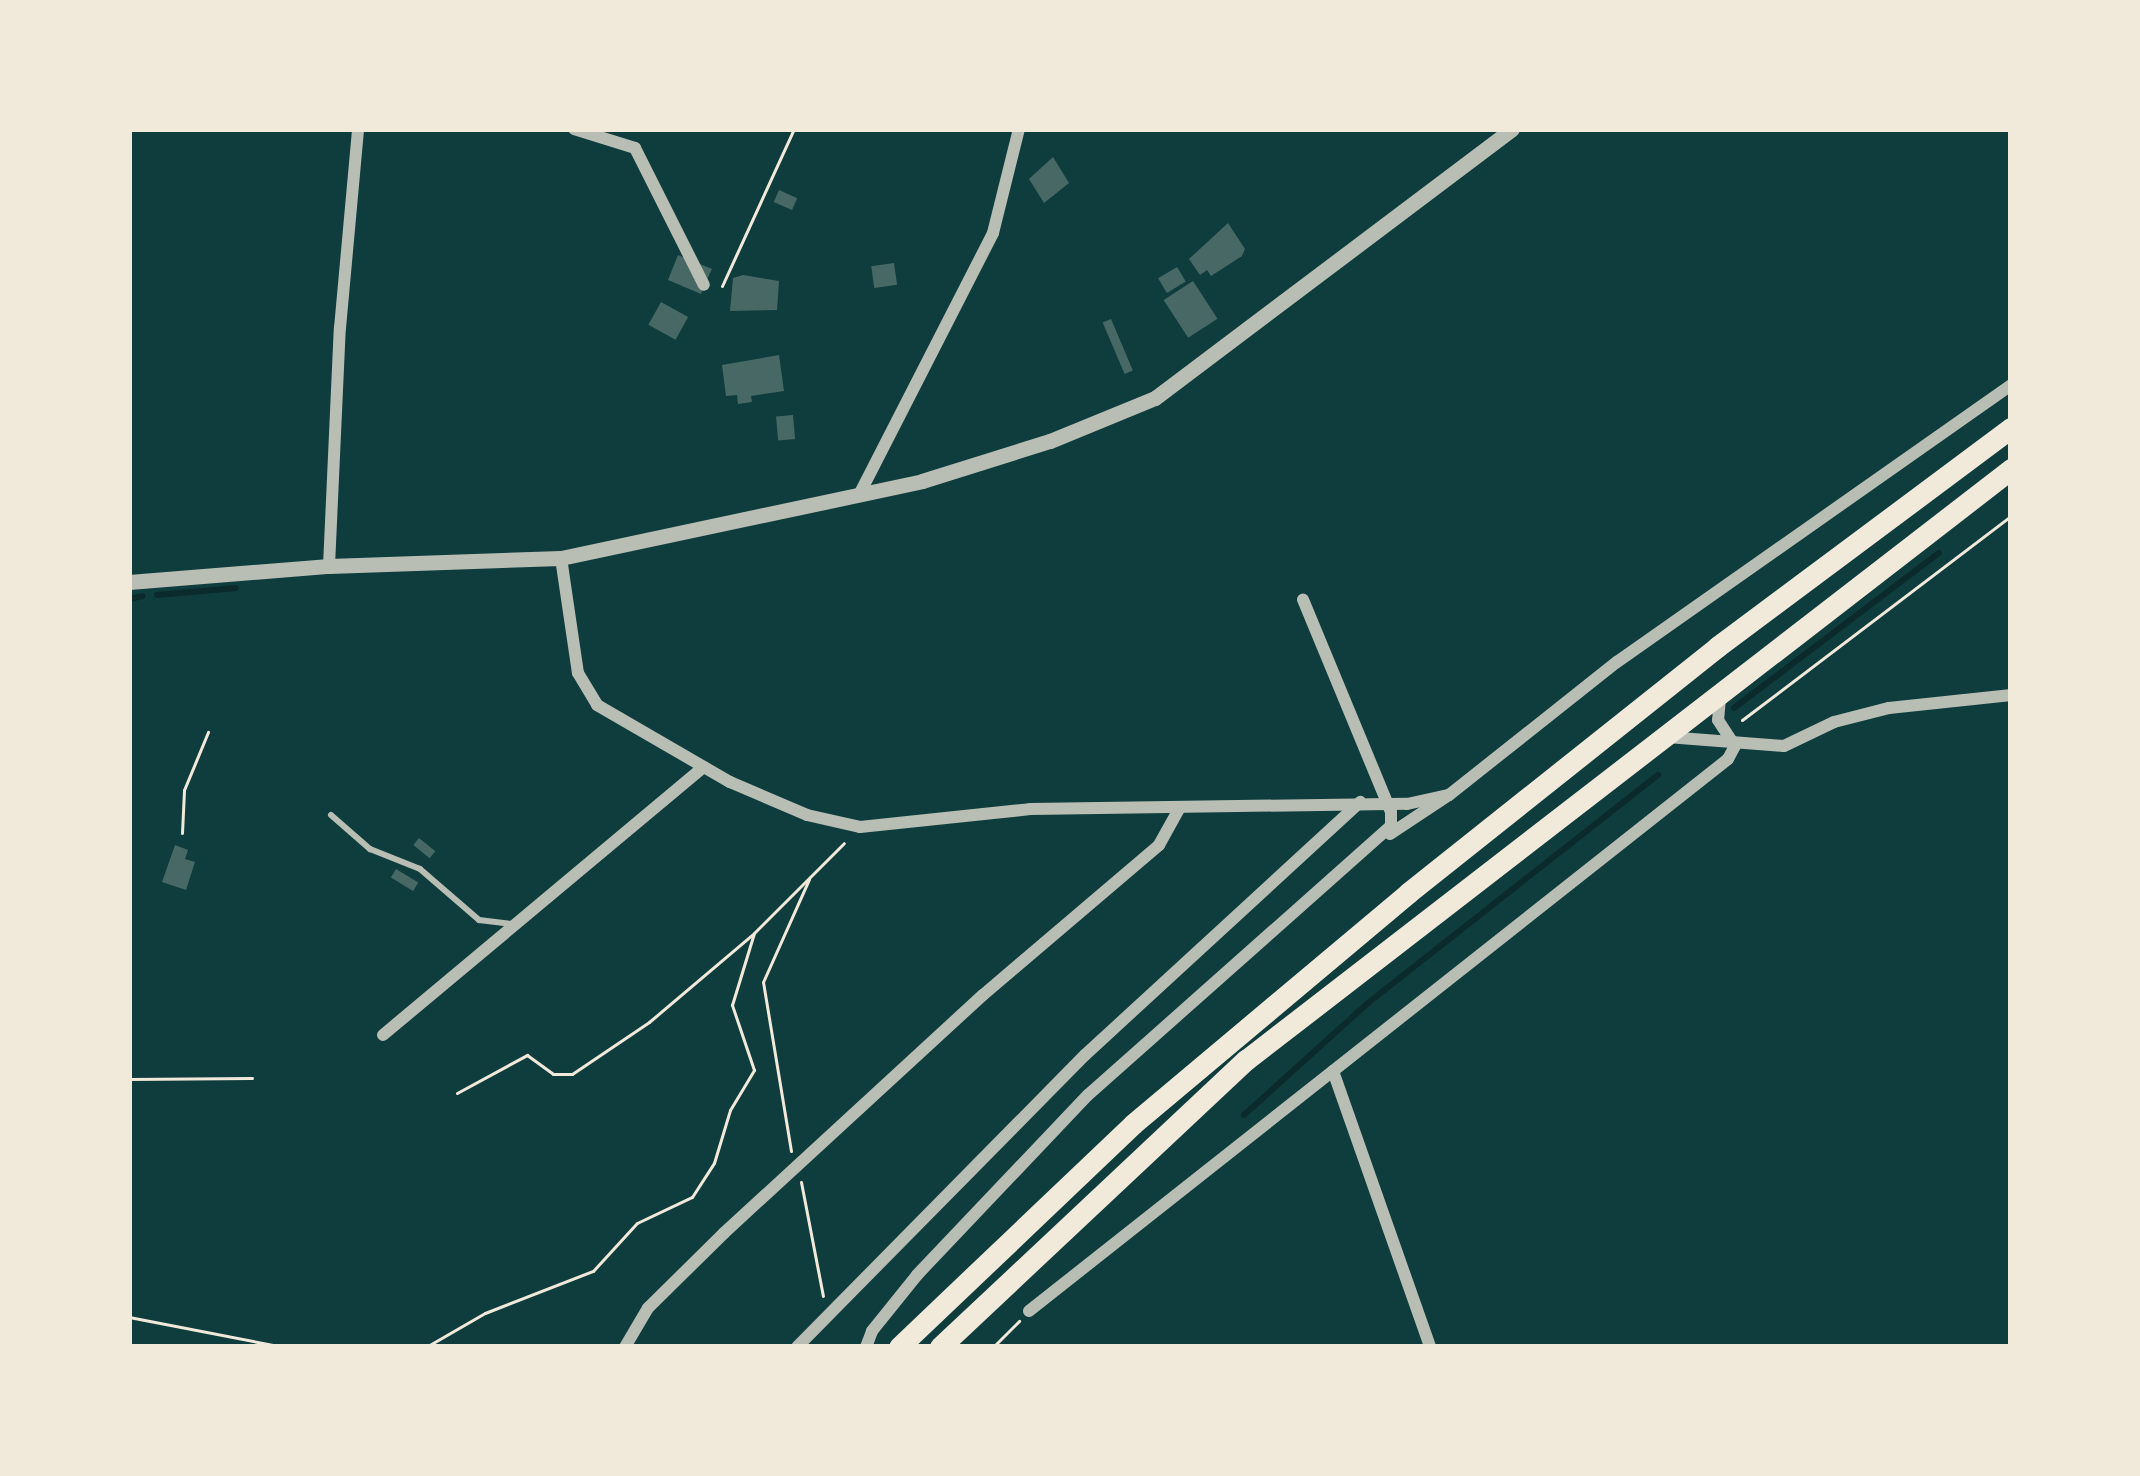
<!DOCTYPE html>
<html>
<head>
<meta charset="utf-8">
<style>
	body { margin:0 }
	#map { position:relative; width:2140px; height:1476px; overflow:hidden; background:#0f3d3e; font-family:Ubuntu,sans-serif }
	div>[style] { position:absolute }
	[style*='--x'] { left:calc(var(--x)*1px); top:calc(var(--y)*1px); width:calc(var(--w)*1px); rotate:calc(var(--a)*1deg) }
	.stream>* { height:6px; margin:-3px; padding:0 3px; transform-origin:3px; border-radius:3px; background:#0a2a2b }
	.building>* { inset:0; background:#486865; transform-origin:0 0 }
	.path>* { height:3px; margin:-1.5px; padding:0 1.5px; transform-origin:1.5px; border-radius:1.5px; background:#f1e9da }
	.service>* { height:6px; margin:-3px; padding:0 3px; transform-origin:3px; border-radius:3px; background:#b8beb3 }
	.minor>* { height:12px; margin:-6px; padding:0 6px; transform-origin:6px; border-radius:6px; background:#b8beb3 }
	.tertiary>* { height:15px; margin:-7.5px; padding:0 7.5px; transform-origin:7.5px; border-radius:7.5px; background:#b8beb3 }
	.trunk>* { height:21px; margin:-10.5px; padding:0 10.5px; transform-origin:10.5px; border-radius:10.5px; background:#f1e9da }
	span { translate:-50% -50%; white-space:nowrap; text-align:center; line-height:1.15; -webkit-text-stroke:12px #f1e9da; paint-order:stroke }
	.frame { position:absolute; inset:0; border:132px solid #f1e9da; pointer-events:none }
</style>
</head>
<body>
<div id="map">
	<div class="stream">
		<div style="--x:157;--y:595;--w:79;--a:-5.1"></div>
		<div style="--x:129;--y:599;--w:14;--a:-12"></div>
		<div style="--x:1734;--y:708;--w:257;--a:-37.1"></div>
		<div style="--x:1244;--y:1115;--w:167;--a:-42.1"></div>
		<div style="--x:1368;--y:1003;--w:369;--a:-38.2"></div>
	</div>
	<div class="building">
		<div style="clip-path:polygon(1053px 157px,1069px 183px,1044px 203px,1029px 179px)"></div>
		<div style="left:779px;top:190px;width:20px;height:13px;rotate:24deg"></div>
		<div style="clip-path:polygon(1228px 223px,1245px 249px,1242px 256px,1211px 276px,1207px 270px,1200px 275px,1189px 259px)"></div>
		<div style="clip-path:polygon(678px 255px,712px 269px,705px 284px,691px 278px,704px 285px,701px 294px,668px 280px)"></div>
		<div style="left:894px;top:263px;width:22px;height:23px;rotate:82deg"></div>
		<div style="left:1177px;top:267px;width:17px;height:22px;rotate:59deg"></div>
		<div style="clip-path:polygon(743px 275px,779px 281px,777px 310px,730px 311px,733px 278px)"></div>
		<div style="left:1193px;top:281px;width:45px;height:35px;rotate:57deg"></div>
		<div style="left:661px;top:302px;width:31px;height:26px;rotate:29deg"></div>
		<div style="left:1111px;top:319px;width:56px;height:9px;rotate:67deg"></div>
		<div style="clip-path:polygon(779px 355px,784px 391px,751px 396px,752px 402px,738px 404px,737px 395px,726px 396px,722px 365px)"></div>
		<div style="left:793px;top:415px;width:24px;height:17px;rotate:85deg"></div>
		<div style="left:419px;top:838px;width:21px;height:9px;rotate:39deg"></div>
		<div style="clip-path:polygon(175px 845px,188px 850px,185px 859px,195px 862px,186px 890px,162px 882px)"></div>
		<div style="left:396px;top:869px;width:26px;height:10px;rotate:31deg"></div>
	</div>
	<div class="path">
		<div style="--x:722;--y:286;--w:173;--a:-65.4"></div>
		<div style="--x:1742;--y:720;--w:338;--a:-37.2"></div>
		<div style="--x:182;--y:833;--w:43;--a:-87.3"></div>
		<div style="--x:184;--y:790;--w:63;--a:-67.5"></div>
		<div style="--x:129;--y:1079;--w:123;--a:-0.5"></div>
		<div style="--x:457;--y:1093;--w:80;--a:-28.5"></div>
		<div style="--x:527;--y:1055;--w:32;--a:36"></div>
		<div style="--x:553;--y:1074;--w:19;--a:0"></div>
		<div style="--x:572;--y:1074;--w:93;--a:-34"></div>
		<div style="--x:649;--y:1022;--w:136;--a:-40.2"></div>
		<div style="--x:791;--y:1151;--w:171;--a:-99.4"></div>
		<div style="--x:763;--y:982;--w:113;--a:-65.9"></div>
		<div style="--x:801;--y:1182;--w:116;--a:79.1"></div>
		<div style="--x:129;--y:1317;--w:157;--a:11"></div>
		<div style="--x:426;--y:1347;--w:68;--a:-30"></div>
		<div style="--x:485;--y:1313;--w:116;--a:-21.3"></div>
		<div style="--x:593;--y:1271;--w:65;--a:-47.5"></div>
		<div style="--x:637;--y:1223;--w:61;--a:-25.3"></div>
		<div style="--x:692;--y:1197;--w:40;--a:-57.1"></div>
		<div style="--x:714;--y:1163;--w:55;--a:-73.2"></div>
		<div style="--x:730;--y:1110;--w:47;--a:-59"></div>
		<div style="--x:754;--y:1070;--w:69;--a:-108.7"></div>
		<div style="--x:732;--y:1005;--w:75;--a:-73"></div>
		<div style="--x:754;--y:933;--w:127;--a:-45"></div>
		<div style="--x:993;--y:1347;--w:37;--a:-45"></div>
	</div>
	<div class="service">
		<div style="--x:331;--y:815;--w:52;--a:41.1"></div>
		<div style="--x:370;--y:849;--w:54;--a:21.8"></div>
		<div style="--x:420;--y:869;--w:78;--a:40.8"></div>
		<div style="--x:479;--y:920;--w:34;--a:7"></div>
	</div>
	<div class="minor">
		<div style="--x:574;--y:129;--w:64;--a:17.3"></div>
		<div style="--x:635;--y:148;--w:153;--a:63.3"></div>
		<div style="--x:859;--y:495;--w:294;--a:-62.9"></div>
		<div style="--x:993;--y:233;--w:107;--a:-76"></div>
		<div style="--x:561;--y:558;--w:116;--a:81.6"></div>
		<div style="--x:578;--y:673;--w:37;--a:59"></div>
		<div style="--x:597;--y:705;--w:154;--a:30.1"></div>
		<div style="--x:730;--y:782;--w:84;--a:23.2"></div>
		<div style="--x:807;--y:815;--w:54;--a:12.8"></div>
		<div style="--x:860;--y:827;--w:171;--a:-6"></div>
		<div style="--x:1030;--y:809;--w:377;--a:-0.8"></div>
		<div style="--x:1407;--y:804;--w:43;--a:-12.1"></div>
		<div style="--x:329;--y:566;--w:238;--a:-87.4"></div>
		<div style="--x:340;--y:328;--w:200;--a:-84.8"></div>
		<div style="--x:1720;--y:698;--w:22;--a:95"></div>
		<div style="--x:1718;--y:720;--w:31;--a:57"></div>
		<div style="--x:1667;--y:737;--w:117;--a:4.4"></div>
		<div style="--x:1784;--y:746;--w:55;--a:-25.6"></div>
		<div style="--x:1834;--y:722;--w:57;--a:-14.3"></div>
		<div style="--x:1889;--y:708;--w:123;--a:-6.1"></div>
		<div style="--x:1390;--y:834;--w:71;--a:-33.5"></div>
		<div style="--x:1449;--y:795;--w:214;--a:-38.4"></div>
		<div style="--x:1617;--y:662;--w:482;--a:-35.1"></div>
		<div style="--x:383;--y:1035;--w:418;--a:-39.9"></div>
		<div style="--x:1333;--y:1071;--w:503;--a:-38.3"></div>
		<div style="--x:1728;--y:759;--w:15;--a:-62"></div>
		<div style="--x:1029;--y:1311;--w:387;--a:-38.3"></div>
		<div style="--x:1333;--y:1071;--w:293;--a:70.6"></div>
		<div style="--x:625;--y:1347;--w:45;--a:-59.5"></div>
		<div style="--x:648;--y:1308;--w:107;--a:-44.6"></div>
		<div style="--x:724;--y:1233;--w:352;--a:-42.6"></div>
		<div style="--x:983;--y:995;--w:231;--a:-40.4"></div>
		<div style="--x:1159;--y:845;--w:41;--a:-60.9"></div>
		<div style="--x:797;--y:1347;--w:410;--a:-45.4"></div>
		<div style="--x:1085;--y:1055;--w:374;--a:-42.6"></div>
		<div style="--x:866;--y:1347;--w:17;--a:-69"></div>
		<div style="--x:872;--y:1331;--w:72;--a:-51.2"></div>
		<div style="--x:917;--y:1275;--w:248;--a:-46.5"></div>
		<div style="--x:1088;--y:1095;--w:405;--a:-41.6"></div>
		<div style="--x:1391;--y:826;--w:14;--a:-90"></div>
		<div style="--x:1391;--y:812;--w:230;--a:-112.5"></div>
	</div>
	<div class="tertiary">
		<div style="--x:129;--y:582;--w:201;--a:-4.6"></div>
		<div style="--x:329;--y:566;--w:232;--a:-2"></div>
		<div style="--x:561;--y:558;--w:369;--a:-12"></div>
		<div style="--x:922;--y:481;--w:134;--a:-17.4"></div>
		<div style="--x:1050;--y:441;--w:113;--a:-22.3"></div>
		<div style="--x:1155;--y:398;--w:447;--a:-37"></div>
	</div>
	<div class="trunk">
		<div style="--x:899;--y:1347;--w:323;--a:-43.6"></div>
		<div style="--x:1133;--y:1124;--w:359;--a:-40"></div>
		<div style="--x:1408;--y:893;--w:395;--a:-38.5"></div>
		<div style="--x:1717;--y:647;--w:367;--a:-36.7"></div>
		<div style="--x:940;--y:1347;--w:420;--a:-43.2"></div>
		<div style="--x:1246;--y:1060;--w:967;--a:-37.69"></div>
	</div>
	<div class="frame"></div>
</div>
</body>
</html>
